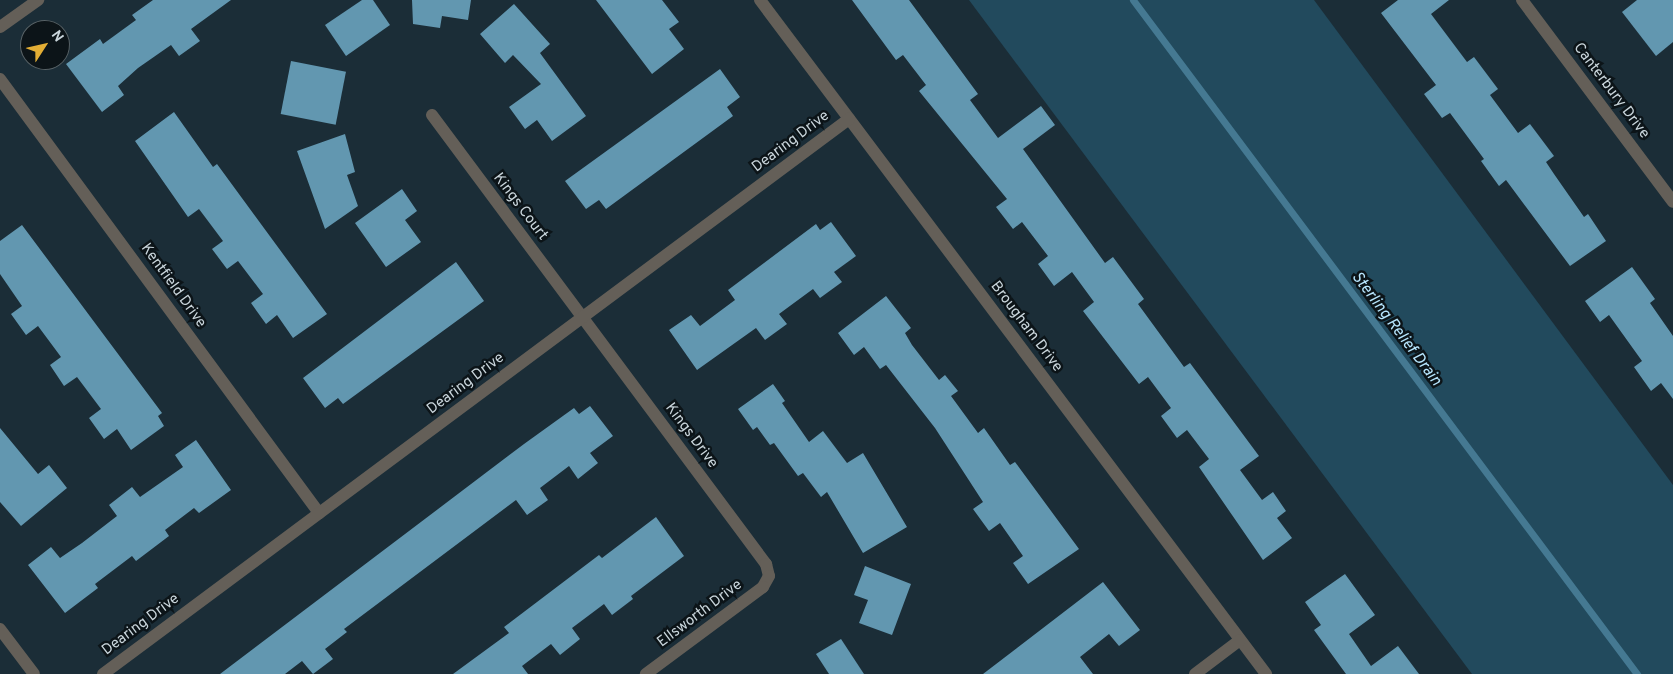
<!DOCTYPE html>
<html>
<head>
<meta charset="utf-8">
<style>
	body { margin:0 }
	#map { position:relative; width:1673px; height:674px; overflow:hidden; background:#1b2d37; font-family:Overpass,sans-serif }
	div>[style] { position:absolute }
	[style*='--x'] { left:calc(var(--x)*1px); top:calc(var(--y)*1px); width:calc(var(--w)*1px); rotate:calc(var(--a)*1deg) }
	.green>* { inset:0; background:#224a5d }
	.stream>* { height:7px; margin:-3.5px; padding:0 3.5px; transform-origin:3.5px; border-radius:3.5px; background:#457992 }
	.building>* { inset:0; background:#6297b0; transform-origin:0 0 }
	.minor>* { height:12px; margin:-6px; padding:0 6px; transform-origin:6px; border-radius:6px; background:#645f58 }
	span { translate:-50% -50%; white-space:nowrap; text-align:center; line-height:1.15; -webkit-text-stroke:5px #0c1418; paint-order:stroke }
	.street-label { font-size:15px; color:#cad6dc }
	.water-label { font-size:16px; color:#b7e6fe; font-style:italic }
	.north { position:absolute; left:20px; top:20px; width:50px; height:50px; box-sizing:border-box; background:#0c1418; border:1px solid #586266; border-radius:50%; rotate:55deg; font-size:14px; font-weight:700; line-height:20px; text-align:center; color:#cad6dc }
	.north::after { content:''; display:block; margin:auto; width:18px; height:22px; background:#e3ae35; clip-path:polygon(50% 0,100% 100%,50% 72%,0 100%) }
</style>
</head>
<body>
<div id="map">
	<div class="green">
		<div style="clip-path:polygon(969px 0,1314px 0,1673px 485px,1673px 674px,1472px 674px)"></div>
	</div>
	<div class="stream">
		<div style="--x:1133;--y:0;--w:842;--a:53.21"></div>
	</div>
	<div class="building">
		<div style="clip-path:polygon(153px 0,231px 0,191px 29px,200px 41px,179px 56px,171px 45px,138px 68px,118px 86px,124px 95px,102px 112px,66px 64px,100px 39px,103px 44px,136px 20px,132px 15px)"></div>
		<div style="clip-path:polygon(362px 0,373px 0,390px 25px,346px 56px,325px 25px)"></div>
		<div style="clip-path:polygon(412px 0,471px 0,468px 20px,442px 16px,440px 28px,413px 24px)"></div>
		<div style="clip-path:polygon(596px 0,662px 0,679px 22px,669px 29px,684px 49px,652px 74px)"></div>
		<div style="clip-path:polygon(852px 0,909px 0,978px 94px,970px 100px,998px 138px,1041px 106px,1055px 125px,1023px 149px,1105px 263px,1113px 257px,1144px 299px,1138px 304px,1184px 367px,1190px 363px,1259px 456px,1240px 470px,1262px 500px,1273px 492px,1286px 511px,1277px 518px,1292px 538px,1263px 560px,1199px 467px,1209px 459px,1187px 430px,1177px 438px,1161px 416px,1171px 408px,1148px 377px,1139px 384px,1083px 311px,1094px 302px,1072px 272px,1054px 286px,1038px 264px,1048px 256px,1022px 222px,1013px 229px,996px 207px,1007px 199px,919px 91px,926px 85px,903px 55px,896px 60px)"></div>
		<div style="clip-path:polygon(1398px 0,1449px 0,1431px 14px,1467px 62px,1474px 57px,1498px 89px,1490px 95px,1518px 133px,1530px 124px,1554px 156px,1546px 162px,1554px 174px,1584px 217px,1588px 214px,1606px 241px,1570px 266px,1506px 180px,1499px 186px,1481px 161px,1484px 159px,1450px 113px,1442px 118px,1424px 94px,1436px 85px,1381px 13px)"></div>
		<div style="clip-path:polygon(1637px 0,1673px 0,1673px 42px,1656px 56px,1622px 12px)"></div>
		<div style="clip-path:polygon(514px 4px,550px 44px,540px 53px,586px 116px,552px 141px,537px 120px,525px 129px,509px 107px,541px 84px,513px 55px,505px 63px,480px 34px)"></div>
		<div style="left:291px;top:61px;width:56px;height:54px;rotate:11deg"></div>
		<div style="clip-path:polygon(720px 69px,740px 97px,727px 107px,733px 116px,606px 209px,599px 200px,586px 209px,565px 181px)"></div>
		<div style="clip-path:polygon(174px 112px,213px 167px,217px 164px,327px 314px,293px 338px,277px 315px,266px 324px,251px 303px,263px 294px,238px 261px,227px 269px,212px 249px,223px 241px,199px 209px,188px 217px,135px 141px)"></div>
		<div style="clip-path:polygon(345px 134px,355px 172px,347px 175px,358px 206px,325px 229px,297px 151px)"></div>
		<div style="clip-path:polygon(402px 189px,417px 211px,405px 220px,421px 242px,386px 267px,355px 223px)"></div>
		<div style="clip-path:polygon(831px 222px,856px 256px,834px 272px,842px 282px,820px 298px,813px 289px,779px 314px,787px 324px,765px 340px,756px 328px,697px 370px,669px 330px,691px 315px,700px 326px,735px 300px,728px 290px,816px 224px,820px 230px)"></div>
		<div style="clip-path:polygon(22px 225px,162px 413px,158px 416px,164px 426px,131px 450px,117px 429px,104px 439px,89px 418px,101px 409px,77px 377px,64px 386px,50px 365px,61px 357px,38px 326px,26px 335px,11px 314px,22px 306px,0 274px,0 241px)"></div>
		<div style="clip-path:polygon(456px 262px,484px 301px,343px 404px,338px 398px,325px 408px,303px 378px)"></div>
		<div style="clip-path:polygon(1632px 267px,1655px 299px,1650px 303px,1673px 336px,1673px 399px,1661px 383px,1651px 391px,1634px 367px,1642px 361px,1609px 315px,1600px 322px,1585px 301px)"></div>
		<div style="clip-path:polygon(886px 296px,911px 328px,905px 333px,912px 345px,939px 380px,945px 375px,958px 391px,951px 396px,978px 433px,984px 428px,1010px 465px,1015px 462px,1079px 549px,1028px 584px,1013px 563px,1023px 556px,1000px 523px,989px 531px,973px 509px,983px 502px,935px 428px,886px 365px,880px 369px,864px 347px,854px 355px,838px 333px)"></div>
		<div style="clip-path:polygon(773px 384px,785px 401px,782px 403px,809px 442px,823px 431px,847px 463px,863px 453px,907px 527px,863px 553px,827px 492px,821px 497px,803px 473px,798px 476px,774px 443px,770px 445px,757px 427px,753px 430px,738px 409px)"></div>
		<div style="clip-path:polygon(590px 406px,613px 436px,590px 453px,598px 463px,578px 479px,569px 466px,540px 488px,548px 500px,527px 515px,516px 500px,344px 629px,347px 632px,325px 649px,333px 659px,313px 674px,302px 661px,285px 674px,220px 674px,524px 444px,574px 408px,579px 414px)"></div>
		<div style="clip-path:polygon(0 428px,38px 474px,49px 465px,67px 488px,21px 526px,0 502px)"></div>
		<div style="clip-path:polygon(196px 440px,231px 490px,199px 513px,194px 508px,165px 530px,169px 536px,136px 561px,132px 556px,95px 584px,98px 588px,65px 613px,28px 565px,51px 547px,60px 558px,82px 543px,117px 516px,109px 505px,132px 487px,140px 497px,183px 467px,175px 455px)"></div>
		<div style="clip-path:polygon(656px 517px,684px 556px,631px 596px,633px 599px,612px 615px,604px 604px,572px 628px,580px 639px,560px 655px,551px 644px,522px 666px,528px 674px,453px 674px,509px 633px,504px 627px,599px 555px,602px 558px)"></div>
		<div style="clip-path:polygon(865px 566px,911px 584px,892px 635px,859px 623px,868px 600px,854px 595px)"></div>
		<div style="clip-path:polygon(1345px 574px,1375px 615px,1349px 634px,1371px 666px,1398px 646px,1419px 674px,1346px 674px,1314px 630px,1321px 625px,1305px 602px)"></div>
		<div style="clip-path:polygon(1103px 582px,1140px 630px,1119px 646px,1109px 634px,1080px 657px,1093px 674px,983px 674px)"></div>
		<div style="clip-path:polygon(841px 639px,864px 674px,829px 674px,816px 654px)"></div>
	</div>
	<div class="minor">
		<div style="--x:760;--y:0;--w:843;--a:53.1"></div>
		<div style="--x:1522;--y:0;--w:252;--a:53.2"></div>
		<div style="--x:0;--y:27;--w:47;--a:-35.4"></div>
		<div style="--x:0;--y:79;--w:539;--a:53.68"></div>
		<div style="--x:432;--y:115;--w:560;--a:53.36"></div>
		<div style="--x:766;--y:564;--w:12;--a:76"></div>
		<div style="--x:769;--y:576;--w:13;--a:119"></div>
		<div style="--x:763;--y:587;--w:146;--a:143.4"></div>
		<div style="--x:0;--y:629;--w:56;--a:52.9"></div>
		<div style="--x:103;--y:674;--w:930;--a:-36.65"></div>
		<div style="--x:1195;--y:674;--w:56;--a:-37.1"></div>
	</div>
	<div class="street-label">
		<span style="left:1611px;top:91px;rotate:53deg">Canterbury Drive</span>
		<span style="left:791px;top:142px;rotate:-37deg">Dearing Drive</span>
		<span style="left:520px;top:207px;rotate:53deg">Kings Court</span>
		<span style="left:173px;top:286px;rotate:54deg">Kentfield Drive</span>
		<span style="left:1026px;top:327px;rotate:53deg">Brougham Drive</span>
		<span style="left:466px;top:384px;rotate:-37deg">Dearing Drive</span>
		<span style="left:691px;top:436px;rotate:53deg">Kings Drive</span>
		<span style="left:700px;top:614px;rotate:-37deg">Ellsworth Drive</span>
		<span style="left:141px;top:625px;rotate:-37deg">Dearing Drive</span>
	</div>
	<div class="water-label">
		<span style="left:1396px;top:329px;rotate:53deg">Sterling Relief Drain</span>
	</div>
	<div class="north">N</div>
</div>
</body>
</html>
